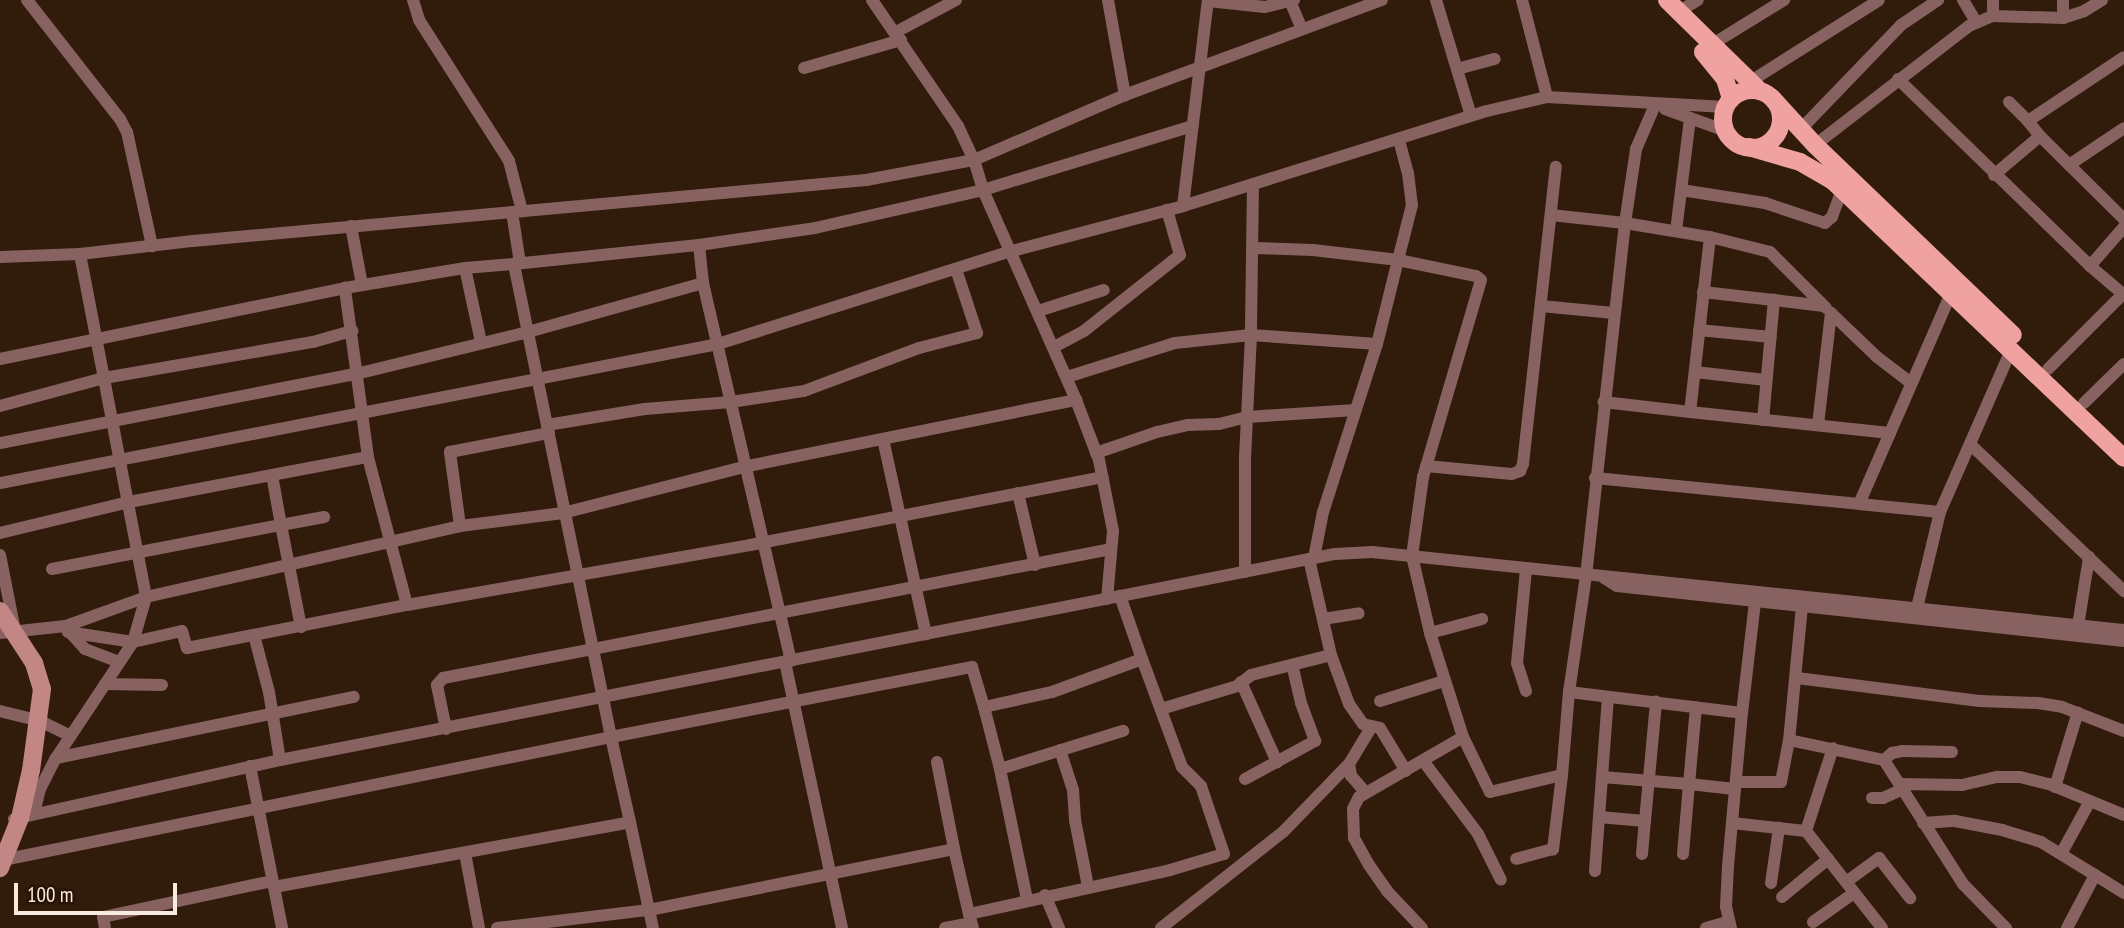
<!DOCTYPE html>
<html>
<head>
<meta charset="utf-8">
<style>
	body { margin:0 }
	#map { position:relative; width:2124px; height:928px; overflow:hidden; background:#311c0c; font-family:"PT Sans Narrow",sans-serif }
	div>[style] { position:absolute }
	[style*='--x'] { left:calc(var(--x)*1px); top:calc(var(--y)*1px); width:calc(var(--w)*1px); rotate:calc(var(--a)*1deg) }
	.street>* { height:12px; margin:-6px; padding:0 6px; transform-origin:6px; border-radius:6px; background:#876261 }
	.secondary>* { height:18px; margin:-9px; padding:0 9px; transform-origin:9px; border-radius:9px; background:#c28684 }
	.primary>* { height:18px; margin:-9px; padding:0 9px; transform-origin:9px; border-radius:9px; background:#efa2a0 }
	.primary>.ring { margin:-9px; padding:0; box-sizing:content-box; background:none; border:18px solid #efa2a0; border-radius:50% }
	span { translate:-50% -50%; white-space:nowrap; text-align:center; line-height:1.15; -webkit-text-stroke:5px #271204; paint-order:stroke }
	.scale { position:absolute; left:14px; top:883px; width:163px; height:32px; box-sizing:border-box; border:4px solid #f9eae0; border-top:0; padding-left:9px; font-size:21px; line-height:24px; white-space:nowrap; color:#f9eae0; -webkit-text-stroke:5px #271204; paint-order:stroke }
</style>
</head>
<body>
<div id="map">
	<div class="street">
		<div style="--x:27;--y:0;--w:151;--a:52"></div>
		<div style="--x:120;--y:119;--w:15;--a:62"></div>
		<div style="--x:127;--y:132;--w:117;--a:77.6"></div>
		<div style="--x:413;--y:0;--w:21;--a:73"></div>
		<div style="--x:419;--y:20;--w:167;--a:57.4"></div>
		<div style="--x:509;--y:161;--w:52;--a:75.4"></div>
		<div style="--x:872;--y:0;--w:153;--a:55.7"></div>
		<div style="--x:958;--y:126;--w:38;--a:65"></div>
		<div style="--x:974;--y:160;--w:164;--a:-23.3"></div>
		<div style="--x:1125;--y:95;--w:274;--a:-20.3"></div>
		<div style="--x:1108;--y:0;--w:97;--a:79.9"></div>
		<div style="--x:1436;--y:0;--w:121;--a:73.2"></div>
		<div style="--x:1522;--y:0;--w:100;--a:75.5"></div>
		<div style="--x:1963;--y:0;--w:26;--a:59"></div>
		<div style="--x:2063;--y:0;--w:18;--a:90"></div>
		<div style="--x:1208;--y:1;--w:57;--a:6"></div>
		<div style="--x:1265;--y:7;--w:30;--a:-14"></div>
		<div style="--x:1290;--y:1;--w:30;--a:67"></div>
		<div style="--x:1678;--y:12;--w:23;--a:-31"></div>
		<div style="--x:1993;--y:16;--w:70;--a:1.6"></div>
		<div style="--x:2063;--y:18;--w:22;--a:-18"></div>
		<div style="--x:2084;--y:11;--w:21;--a:-31"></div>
		<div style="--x:896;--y:32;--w:68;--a:-28.1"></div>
		<div style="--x:1711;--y:45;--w:86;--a:-31.7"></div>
		<div style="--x:804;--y:68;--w:101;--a:-16.1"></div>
		<div style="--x:1457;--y:69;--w:39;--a:-15"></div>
		<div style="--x:1898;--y:79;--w:268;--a:44.2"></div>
		<div style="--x:2090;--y:266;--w:43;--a:40.3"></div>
		<div style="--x:2123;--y:294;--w:106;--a:135"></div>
		<div style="--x:1751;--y:81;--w:151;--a:-32.3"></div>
		<div style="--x:2009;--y:102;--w:27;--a:45"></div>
		<div style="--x:1665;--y:109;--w:65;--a:19.8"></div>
		<div style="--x:1800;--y:130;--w:146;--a:-46.1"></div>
		<div style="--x:1901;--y:25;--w:45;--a:-34"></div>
		<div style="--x:2040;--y:136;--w:118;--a:44.7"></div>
		<div style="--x:1399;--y:140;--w:34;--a:75"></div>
		<div style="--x:1408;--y:173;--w:32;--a:83"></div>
		<div style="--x:1412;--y:205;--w:57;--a:104.3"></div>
		<div style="--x:1398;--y:260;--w:80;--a:11.6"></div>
		<div style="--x:1476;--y:276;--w:6;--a:39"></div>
		<div style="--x:1481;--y:280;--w:205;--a:106.4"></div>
		<div style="--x:1423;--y:477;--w:80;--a:97.9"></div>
		<div style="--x:1412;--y:556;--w:79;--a:76.8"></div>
		<div style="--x:1430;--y:633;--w:109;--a:72.4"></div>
		<div style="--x:1463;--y:737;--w:120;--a:150"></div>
		<div style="--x:1359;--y:797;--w:13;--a:117"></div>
		<div style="--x:1353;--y:809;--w:29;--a:88"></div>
		<div style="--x:1354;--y:838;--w:31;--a:61"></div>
		<div style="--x:1369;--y:865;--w:32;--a:55"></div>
		<div style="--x:1387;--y:891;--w:51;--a:46.6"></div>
		<div style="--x:1815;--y:145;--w:195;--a:-37.7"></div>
		<div style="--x:1969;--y:26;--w:26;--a:-23"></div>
		<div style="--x:1993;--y:16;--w:16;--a:-90"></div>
		<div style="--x:2069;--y:165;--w:66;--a:-33.9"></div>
		<div style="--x:1994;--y:175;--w:60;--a:-40.3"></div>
		<div style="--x:2040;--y:136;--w:19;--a:-129"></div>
		<div style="--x:2028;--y:121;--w:115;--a:-33.7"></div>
		<div style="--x:1253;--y:184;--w:151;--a:90.8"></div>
		<div style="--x:1251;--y:335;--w:126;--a:4.1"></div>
		<div style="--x:1377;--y:344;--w:176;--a:107.8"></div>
		<div style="--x:1323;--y:512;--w:47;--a:101.1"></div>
		<div style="--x:1681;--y:190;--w:85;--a:8.8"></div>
		<div style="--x:1765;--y:203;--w:63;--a:18.4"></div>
		<div style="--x:1825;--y:223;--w:9;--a:-41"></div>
		<div style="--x:1832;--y:217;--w:29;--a:-70"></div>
		<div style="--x:1183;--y:206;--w:318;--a:-17.4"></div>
		<div style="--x:1487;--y:111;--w:62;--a:-13.1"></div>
		<div style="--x:1547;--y:97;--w:179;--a:3.2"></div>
		<div style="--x:512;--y:212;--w:52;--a:81.1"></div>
		<div style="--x:1551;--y:215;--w:74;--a:6.2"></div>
		<div style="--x:1625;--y:223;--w:86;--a:9.4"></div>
		<div style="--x:1710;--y:237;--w:176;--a:96.5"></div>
		<div style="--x:1690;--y:412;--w:87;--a:-173.4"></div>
		<div style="--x:351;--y:226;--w:60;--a:79.4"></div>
		<div style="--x:1676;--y:231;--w:114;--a:-82.9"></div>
		<div style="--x:1710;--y:237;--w:62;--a:14"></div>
		<div style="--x:1770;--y:252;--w:79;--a:45"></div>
		<div style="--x:1254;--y:248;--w:59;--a:1.9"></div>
		<div style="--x:1313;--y:250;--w:86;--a:6.7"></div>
		<div style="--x:1398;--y:260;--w:87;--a:104"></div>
		<div style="--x:80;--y:254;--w:349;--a:79.1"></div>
		<div style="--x:146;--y:597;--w:47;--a:106.1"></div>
		<div style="--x:133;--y:642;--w:50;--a:-12.7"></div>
		<div style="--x:182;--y:631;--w:18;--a:74"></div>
		<div style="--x:187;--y:648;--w:224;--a:-11.1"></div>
		<div style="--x:407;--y:605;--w:348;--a:-9.9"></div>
		<div style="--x:750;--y:545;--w:359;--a:-10.9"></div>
		<div style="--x:0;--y:257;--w:80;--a:-2.1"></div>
		<div style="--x:80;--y:254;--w:114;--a:-6.6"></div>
		<div style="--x:193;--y:241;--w:676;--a:-5.18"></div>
		<div style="--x:866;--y:180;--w:110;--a:-10.5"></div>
		<div style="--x:974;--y:160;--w:31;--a:73"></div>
		<div style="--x:983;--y:190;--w:230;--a:66.1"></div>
		<div style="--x:1076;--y:400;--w:64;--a:69"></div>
		<div style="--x:1099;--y:460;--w:72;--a:78.8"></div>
		<div style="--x:1113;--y:531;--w:68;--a:95"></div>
		<div style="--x:2090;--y:266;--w:52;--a:-48.9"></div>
		<div style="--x:465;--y:268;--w:76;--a:77.8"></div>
		<div style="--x:703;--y:283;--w:388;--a:76.9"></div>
		<div style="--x:1703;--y:292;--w:71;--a:6.4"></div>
		<div style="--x:1541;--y:306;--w:73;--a:5.5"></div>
		<div style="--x:1038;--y:311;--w:69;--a:-17.7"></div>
		<div style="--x:1699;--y:330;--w:72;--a:5.6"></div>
		<div style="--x:1054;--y:347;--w:34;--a:-28"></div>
		<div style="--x:1084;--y:331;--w:122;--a:-38.4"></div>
		<div style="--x:1180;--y:255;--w:47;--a:-106.1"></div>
		<div style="--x:0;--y:359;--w:352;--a:-11.6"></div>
		<div style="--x:1695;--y:372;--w:71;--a:6.4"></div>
		<div style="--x:1067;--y:377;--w:113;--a:-17.5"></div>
		<div style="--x:1175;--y:343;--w:76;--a:-6"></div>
		<div style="--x:1251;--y:335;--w:122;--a:92.8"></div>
		<div style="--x:1245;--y:457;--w:115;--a:90"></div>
		<div style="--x:2084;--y:403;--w:56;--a:-44.3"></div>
		<div style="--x:0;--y:406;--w:108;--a:-15.1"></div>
		<div style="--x:104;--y:378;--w:212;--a:-9.8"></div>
		<div style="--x:313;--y:342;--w:41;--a:-15.8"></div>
		<div style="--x:1690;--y:412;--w:201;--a:6"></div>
		<div style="--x:1890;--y:433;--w:77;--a:113.6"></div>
		<div style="--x:1859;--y:504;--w:81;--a:5.6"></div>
		<div style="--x:1940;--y:512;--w:99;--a:103.5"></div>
		<div style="--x:1763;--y:420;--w:121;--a:-84.8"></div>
		<div style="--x:1774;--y:300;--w:50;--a:6.8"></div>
		<div style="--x:547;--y:425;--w:99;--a:-9.3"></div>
		<div style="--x:645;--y:409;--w:86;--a:-4.7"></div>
		<div style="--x:731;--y:402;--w:74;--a:-8.6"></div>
		<div style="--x:804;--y:391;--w:123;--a:-20.5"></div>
		<div style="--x:919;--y:348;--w:60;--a:-14.5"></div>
		<div style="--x:977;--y:333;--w:67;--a:-108.2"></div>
		<div style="--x:1818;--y:425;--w:113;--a:-83.4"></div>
		<div style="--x:1831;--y:313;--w:64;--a:43.7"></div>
		<div style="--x:1877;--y:357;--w:43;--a:37.4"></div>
		<div style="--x:1890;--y:433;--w:157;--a:-66.4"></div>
		<div style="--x:883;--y:439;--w:200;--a:77.6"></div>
		<div style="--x:0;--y:443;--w:363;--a:-11"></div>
		<div style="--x:356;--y:374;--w:177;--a:-13.7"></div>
		<div style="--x:528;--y:332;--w:182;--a:-15.6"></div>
		<div style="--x:703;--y:283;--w:38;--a:-96"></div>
		<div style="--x:1970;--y:444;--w:213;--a:43.7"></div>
		<div style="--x:1096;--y:453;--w:65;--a:-19"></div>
		<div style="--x:1157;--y:432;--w:32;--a:-13"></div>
		<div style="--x:1188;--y:425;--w:31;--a:-2"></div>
		<div style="--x:1219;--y:424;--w:29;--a:-14"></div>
		<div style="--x:1247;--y:417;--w:109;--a:-3.7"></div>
		<div style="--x:1426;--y:466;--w:86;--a:5.3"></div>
		<div style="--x:1512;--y:474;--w:9;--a:-21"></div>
		<div style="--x:1520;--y:471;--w:8;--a:-67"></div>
		<div style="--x:1523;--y:464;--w:299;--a:-83.7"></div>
		<div style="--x:272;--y:475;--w:51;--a:79.8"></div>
		<div style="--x:281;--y:525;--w:44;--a:-10.5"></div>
		<div style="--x:1595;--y:478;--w:265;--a:5.6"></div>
		<div style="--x:0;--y:483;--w:731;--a:-10.96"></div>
		<div style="--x:718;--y:344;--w:308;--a:-17.6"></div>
		<div style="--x:1012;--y:251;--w:177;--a:-14.7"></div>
		<div style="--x:1183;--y:206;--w:208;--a:-83.1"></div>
		<div style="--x:1018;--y:493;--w:74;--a:76.7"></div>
		<div style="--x:1940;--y:512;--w:177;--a:-66.3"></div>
		<div style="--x:460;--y:526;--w:75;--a:-97.7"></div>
		<div style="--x:450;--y:452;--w:101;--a:-10.9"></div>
		<div style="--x:0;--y:533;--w:133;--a:-13.5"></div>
		<div style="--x:129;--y:502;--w:243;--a:-10.7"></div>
		<div style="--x:0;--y:555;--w:72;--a:78.8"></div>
		<div style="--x:52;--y:569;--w:233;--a:-10.9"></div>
		<div style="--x:281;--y:525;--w:104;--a:78.9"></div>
		<div style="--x:1604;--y:578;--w:15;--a:32"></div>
		<div style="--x:1617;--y:586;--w:510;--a:6.19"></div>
		<div style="--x:407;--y:605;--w:153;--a:-104.8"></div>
		<div style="--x:368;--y:457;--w:171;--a:-97.8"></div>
		<div style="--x:345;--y:288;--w:122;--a:-9.5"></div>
		<div style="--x:465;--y:268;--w:49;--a:-4.7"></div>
		<div style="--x:1802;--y:606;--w:135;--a:95.5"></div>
		<div style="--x:1789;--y:740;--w:97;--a:11.9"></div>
		<div style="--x:1884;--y:760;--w:147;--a:57.5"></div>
		<div style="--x:1963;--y:884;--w:62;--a:45.7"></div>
		<div style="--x:1323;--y:619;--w:36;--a:-9"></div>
		<div style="--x:2078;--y:626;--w:70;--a:-80.9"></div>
		<div style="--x:67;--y:629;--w:27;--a:48"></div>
		<div style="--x:85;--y:649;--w:36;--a:21"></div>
		<div style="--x:0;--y:633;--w:66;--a:-6.1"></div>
		<div style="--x:66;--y:626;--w:85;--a:-19.9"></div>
		<div style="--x:146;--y:597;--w:322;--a:-12.7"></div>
		<div style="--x:460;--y:526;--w:104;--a:-7.2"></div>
		<div style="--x:563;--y:513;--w:191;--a:-14.3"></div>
		<div style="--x:748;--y:466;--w:335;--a:-11.4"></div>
		<div style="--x:1430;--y:633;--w:54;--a:-15.1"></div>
		<div style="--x:254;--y:635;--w:59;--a:75.3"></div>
		<div style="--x:269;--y:692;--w:69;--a:80.8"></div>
		<div style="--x:1331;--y:655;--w:52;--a:69.8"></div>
		<div style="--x:1349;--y:704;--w:24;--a:55"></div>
		<div style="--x:1363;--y:724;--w:17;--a:13"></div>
		<div style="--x:1380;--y:728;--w:50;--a:58.8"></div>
		<div style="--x:785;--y:662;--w:272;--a:77.9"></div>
		<div style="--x:1797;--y:678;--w:184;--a:7.2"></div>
		<div style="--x:1980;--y:701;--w:58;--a:2"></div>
		<div style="--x:2038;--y:703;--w:24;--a:9"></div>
		<div style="--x:2062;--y:707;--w:66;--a:21.2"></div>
		<div style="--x:1241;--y:682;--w:88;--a:65.8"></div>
		<div style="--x:105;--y:684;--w:57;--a:1"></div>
		<div style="--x:1526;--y:691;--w:29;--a:-108"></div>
		<div style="--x:1517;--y:663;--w:93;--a:-84.5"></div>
		<div style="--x:1569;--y:692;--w:174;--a:6.9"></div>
		<div style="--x:1742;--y:713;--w:120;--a:-83.3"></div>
		<div style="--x:1608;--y:697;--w:120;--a:94.3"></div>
		<div style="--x:1599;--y:817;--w:46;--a:5"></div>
		<div style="--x:1645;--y:821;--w:120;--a:-84.7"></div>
		<div style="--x:1380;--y:701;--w:67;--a:-17.4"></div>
		<div style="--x:984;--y:707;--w:64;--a:75.5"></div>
		<div style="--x:1000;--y:769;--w:133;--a:78.3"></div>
		<div style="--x:1161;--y:709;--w:79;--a:-16.8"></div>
		<div style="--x:1237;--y:686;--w:18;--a:-38"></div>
		<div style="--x:1251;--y:675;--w:82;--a:-14"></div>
		<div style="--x:1331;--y:655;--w:98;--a:-102.9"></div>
		<div style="--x:0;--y:711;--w:41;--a:14"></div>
		<div style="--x:40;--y:721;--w:34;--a:26"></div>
		<div style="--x:446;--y:729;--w:45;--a:-101.6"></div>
		<div style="--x:437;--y:685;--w:9;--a:-49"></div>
		<div style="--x:443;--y:678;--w:680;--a:-10.93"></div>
		<div style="--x:1463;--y:737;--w:61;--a:63.9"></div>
		<div style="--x:1490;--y:792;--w:74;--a:-13.3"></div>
		<div style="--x:1562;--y:775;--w:75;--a:96.9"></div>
		<div style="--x:1553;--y:849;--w:38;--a:165"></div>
		<div style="--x:1060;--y:750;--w:42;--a:72"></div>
		<div style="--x:1073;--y:790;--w:30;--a:86"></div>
		<div style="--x:1075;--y:820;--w:67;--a:78.9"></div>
		<div style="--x:56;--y:758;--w:304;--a:-11.6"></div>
		<div style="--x:1884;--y:760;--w:11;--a:-41"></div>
		<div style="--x:1892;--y:753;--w:10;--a:-11"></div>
		<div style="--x:1902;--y:751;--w:50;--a:1.1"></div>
		<div style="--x:937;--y:762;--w:89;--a:78.9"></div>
		<div style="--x:1424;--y:762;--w:90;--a:53.1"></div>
		<div style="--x:1478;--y:834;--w:51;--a:63.4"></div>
		<div style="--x:250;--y:766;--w:165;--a:78.8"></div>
		<div style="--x:1000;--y:769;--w:129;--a:-17.2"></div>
		<div style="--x:1562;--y:775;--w:83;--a:-85.2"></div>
		<div style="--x:1569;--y:692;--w:117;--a:-81.7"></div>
		<div style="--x:1586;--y:576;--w:355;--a:-83.7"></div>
		<div style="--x:1625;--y:223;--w:75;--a:-81.5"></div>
		<div style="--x:1636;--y:149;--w:48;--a:-66.6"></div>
		<div style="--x:1602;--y:777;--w:87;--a:4.6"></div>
		<div style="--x:1689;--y:784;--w:77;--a:-84.8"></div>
		<div style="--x:1245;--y:779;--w:80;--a:-28.5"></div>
		<div style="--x:1315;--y:741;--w:40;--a:-110.2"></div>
		<div style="--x:1301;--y:703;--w:39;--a:-103"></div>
		<div style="--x:1736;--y:782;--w:45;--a:0"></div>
		<div style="--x:1781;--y:782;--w:43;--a:-79.2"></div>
		<div style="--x:1900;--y:784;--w:62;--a:0.9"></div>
		<div style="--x:1962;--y:785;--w:37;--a:-13"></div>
		<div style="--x:1998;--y:777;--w:22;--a:0"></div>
		<div style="--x:2020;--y:777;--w:30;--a:14"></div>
		<div style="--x:2049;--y:784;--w:81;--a:22.5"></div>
		<div style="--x:2055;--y:787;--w:78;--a:-73"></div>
		<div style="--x:1366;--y:793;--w:23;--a:-131"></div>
		<div style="--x:1351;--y:776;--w:12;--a:-99"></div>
		<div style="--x:1349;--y:764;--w:44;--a:-58.8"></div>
		<div style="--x:1872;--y:798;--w:11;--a:0"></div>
		<div style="--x:1883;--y:798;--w:22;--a:-24"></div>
		<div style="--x:34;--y:813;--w:25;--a:-76"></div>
		<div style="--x:40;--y:789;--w:35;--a:-63"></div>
		<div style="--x:56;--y:758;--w:139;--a:-56.4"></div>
		<div style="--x:133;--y:642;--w:66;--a:-171.3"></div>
		<div style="--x:14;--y:819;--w:272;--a:-12.5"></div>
		<div style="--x:280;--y:760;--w:1075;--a:-11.05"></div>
		<div style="--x:1335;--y:554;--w:37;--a:-3"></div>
		<div style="--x:1372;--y:552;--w:756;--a:5.92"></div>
		<div style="--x:630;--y:822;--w:108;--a:77.8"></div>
		<div style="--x:1732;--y:823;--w:74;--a:6.2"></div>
		<div style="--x:1806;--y:831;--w:87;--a:-72"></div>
		<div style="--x:1923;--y:823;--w:32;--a:-4"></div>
		<div style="--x:1955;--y:821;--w:48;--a:10.8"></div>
		<div style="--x:2002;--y:830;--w:41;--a:17.1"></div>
		<div style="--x:2041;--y:842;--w:63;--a:31.4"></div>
		<div style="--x:2095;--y:875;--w:60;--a:117.8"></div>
		<div style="--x:1806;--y:831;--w:123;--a:51.9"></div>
		<div style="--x:465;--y:853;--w:76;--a:79.4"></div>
		<div style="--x:1642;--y:854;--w:33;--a:-85"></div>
		<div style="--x:1683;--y:854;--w:70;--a:-85.1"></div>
		<div style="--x:1689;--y:784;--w:46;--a:6.2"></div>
		<div style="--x:2061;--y:854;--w:60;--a:-61.3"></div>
		<div style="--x:3;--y:860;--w:620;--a:-11.44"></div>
		<div style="--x:611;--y:737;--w:483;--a:-101.6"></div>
		<div style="--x:514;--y:264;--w:186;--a:-5.9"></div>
		<div style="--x:699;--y:245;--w:117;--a:-8.3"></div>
		<div style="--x:815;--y:228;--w:172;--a:-12.7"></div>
		<div style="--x:983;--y:190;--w:219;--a:-17"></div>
		<div style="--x:1595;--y:871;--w:54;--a:-85.8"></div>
		<div style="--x:2095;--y:875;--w:34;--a:32"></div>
		<div style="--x:1846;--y:882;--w:41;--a:-36"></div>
		<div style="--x:1879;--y:858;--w:51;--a:52.2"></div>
		<div style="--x:1771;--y:883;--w:56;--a:-81.7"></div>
		<div style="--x:274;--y:887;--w:362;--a:-10.3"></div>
		<div style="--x:630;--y:822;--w:87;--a:-102.6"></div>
		<div style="--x:611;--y:737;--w:368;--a:-11"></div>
		<div style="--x:972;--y:667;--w:42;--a:73.3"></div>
		<div style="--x:984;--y:707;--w:70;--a:-12.4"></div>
		<div style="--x:1052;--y:692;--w:96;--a:-20.1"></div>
		<div style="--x:1142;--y:659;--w:67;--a:-109.2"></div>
		<div style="--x:1045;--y:895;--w:36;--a:67"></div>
		<div style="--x:1782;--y:897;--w:60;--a:-39.6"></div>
		<div style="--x:1813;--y:922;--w:50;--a:-35.3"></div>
		<div style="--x:105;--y:928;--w:11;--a:-100"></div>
		<div style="--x:103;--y:917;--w:173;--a:-12"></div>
		<div style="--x:497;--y:928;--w:153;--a:-6.8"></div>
		<div style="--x:649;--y:910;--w:311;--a:-11.3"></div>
		<div style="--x:954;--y:849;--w:67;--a:77"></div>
		<div style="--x:945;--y:928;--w:26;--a:-11"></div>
		<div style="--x:973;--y:928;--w:15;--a:-106"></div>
		<div style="--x:969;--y:914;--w:206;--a:-12.3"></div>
		<div style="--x:1170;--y:870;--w:56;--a:-16.5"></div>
		<div style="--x:1224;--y:854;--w:72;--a:-108.7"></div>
		<div style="--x:1201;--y:786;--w:27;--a:-135"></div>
		<div style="--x:1182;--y:767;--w:115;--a:-110.3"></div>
		<div style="--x:1161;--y:928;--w:155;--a:-38.2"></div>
		<div style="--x:1283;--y:832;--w:95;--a:-45.9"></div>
		<div style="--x:1706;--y:928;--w:22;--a:-16"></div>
		<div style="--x:1731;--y:928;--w:22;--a:-103"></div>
		<div style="--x:1726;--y:907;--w:41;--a:-87.2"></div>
		<div style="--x:1728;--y:866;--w:154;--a:-84.8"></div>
	</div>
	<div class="secondary">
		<div style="--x:0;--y:611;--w:62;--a:56.8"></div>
		<div style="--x:34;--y:663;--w:27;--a:73"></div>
		<div style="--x:42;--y:689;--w:82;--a:97.7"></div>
		<div style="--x:31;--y:770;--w:49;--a:102.9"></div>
		<div style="--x:20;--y:818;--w:54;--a:111.8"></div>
	</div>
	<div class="primary">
		<div style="--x:1667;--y:0;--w:130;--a:44.4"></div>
		<div style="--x:1703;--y:52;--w:35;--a:51"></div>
		<div style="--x:1725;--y:79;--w:21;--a:73"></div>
		<div class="ring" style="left:1723px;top:90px;width:40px;height:40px"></div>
		<div style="--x:1771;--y:97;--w:65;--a:47.5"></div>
		<div style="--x:1815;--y:145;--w:274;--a:43.8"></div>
		<div style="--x:1749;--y:147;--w:53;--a:16.4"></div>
		<div style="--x:1800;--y:162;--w:39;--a:30"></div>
		<div style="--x:1834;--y:182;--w:400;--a:43.6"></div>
	</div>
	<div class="scale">100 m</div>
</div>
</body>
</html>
